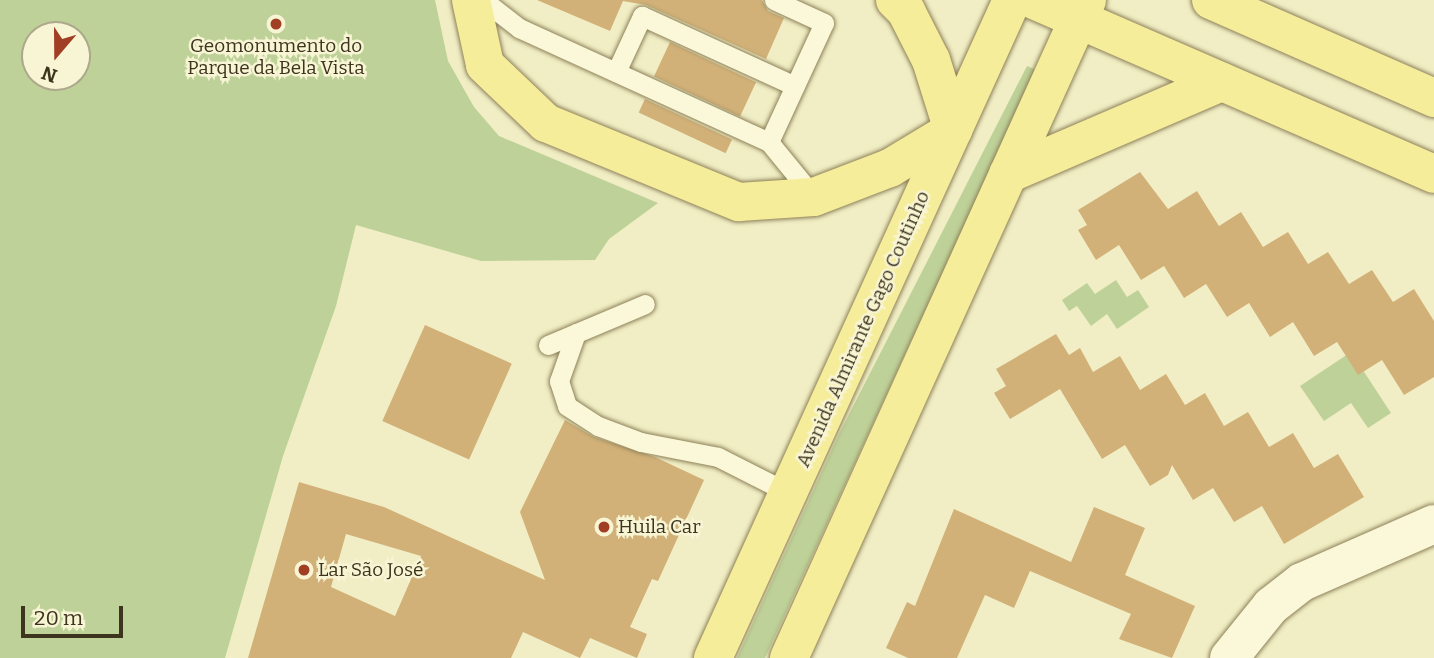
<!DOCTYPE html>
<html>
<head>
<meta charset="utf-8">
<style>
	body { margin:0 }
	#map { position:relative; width:1434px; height:658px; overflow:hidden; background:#f1eec5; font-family:Bitter,serif }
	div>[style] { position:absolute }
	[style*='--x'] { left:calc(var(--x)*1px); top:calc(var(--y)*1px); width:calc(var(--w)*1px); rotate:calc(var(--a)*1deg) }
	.green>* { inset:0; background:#bed198 }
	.building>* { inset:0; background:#d2b179; transform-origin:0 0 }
	.roads { filter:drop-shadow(0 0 2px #8e8159) drop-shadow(0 0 2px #8e8159) }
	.service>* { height:19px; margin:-9.5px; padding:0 9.5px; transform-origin:9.5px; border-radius:9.5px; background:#fbf8d9 }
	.minor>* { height:38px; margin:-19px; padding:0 19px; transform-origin:19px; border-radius:19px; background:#fbf8d9 }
	.primary>* { height:38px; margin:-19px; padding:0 19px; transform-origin:19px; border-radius:19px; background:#f6ed9b }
	.dots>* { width:19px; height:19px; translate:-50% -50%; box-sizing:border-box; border:4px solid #f8f5d5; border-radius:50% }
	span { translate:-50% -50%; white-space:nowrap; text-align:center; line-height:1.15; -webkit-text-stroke:5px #f8f5d5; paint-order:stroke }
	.poi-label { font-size:19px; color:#3d341e }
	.left { translate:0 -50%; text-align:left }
	.street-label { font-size:19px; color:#3d341e }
	.north { position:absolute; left:21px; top:21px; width:70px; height:70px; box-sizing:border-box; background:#f8f5d5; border:2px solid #ada88c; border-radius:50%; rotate:200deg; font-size:19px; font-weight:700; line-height:28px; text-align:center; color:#3d341e }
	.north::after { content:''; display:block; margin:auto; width:24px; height:32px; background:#a13f25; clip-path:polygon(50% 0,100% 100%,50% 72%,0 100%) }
	.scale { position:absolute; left:21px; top:606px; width:102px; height:32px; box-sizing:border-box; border:4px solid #3d341e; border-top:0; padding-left:9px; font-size:21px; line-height:24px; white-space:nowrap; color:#3d341e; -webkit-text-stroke:5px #f8f5d5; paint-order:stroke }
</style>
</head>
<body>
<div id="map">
	<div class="green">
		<div style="clip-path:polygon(evenodd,0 0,435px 0,448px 61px,474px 107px,499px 136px,658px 203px,609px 239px,595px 260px,481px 261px,356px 225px,336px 306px,283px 456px,225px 658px,0 658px,0 0,35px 35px,77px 35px,77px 77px,35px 77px,35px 35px)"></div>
		<div style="clip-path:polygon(1027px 66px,1036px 70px,765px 658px,737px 658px,839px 434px)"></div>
		<div style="clip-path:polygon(1116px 280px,1127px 297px,1138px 290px,1149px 307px,1117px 329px,1107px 314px,1091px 326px,1077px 306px,1069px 311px,1062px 300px,1087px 283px,1095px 294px)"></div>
		<div style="clip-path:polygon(1351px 352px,1391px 413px,1368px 428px,1351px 403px,1324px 421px,1300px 386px)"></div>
	</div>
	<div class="building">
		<div style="clip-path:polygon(537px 0,762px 0,768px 11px,784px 18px,766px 59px,646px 5px,623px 1px,610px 31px)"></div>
		<div style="left:670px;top:42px;width:95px;height:38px;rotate:25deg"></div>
		<div style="left:645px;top:99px;width:96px;height:15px;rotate:25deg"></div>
		<div style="clip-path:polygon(1140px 172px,1168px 209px,1197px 191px,1219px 226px,1241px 212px,1263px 247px,1288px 232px,1308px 264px,1328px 252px,1349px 284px,1372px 270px,1393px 302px,1414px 289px,1434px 321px,1434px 377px,1404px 395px,1382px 360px,1358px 375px,1337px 342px,1314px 356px,1293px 322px,1270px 337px,1249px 303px,1227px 317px,1206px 284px,1184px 298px,1164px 266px,1141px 280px,1119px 245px,1096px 260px,1078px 230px,1087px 225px,1078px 210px)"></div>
		<div style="left:425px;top:325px;width:95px;height:105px;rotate:24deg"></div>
		<div style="clip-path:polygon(1056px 334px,1069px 355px,1080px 348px,1093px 372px,1120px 356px,1140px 390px,1166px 374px,1185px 405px,1205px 393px,1224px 426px,1248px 412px,1269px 447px,1293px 433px,1314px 468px,1338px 454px,1364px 497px,1284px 544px,1262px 506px,1234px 522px,1213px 488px,1193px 500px,1172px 465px,1168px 475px,1150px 486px,1125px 445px,1102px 459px,1060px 389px,1010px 419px,994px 393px,1006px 386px,996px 369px)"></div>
		<div style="clip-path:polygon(evenodd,565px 420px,594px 437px,655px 457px,704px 480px,658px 581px,652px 579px,630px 627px,647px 634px,637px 658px,590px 638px,580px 658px,523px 632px,511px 658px,248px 658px,299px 482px,384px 507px,545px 580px,520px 512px,565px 420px,346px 534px,421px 556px,395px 616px,331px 587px,346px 534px)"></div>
		<div style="clip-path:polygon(1094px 507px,1145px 528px,1125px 575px,1195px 606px,1172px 658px,1119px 639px,1131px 614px,1030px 571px,1014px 608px,985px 595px,957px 658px,908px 658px,886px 648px,907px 602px,915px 606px,954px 509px,1071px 562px)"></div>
	</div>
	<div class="roads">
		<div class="service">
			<div style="--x:483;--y:0;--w:46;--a:37.9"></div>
			<div style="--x:519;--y:28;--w:275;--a:24.5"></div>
			<div style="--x:769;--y:142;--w:71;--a:50.7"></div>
			<div style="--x:616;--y:72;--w:62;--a:-65.1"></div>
			<div style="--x:642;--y:16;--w:168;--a:24.6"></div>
			<div style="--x:769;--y:142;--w:131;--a:-65.2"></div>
			<div style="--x:824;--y:23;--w:55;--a:-155.3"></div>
			<div style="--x:576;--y:333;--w:51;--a:109.5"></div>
			<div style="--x:559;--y:381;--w:26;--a:72"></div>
			<div style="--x:567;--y:406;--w:37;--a:33"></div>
			<div style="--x:598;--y:426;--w:46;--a:20.4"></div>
			<div style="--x:641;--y:442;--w:78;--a:11"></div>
			<div style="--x:718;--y:457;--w:80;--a:26.9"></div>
			<div style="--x:548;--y:345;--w:105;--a:-22.9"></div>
		</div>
		<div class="minor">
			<div style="--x:1229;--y:658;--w:67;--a:-51.1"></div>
			<div style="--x:1271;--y:606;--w:39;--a:-38"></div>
			<div style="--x:1302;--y:582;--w:144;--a:-23.7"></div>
		</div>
		<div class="primary">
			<div style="--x:471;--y:0;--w:66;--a:77.8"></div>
			<div style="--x:485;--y:65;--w:84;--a:43.6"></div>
			<div style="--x:546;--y:123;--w:209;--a:22.3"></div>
			<div style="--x:739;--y:202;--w:75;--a:-3.8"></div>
			<div style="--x:814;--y:197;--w:81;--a:-20.9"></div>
			<div style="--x:890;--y:168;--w:74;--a:-31.1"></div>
			<div style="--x:895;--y:0;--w:16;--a:45"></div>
			<div style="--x:906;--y:11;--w:55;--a:63"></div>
			<div style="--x:931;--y:60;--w:73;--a:72.6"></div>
			<div style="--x:1034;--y:0;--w:436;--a:23.5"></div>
			<div style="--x:1211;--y:0;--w:244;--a:23.7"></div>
			<div style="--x:1008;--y:174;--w:233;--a:-23.3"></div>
			<div style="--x:713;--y:658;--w:723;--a:-65.56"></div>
			<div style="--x:789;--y:658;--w:722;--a:-65.63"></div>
		</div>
	</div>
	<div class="dots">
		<div style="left:276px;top:24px;background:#a13f25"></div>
		<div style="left:604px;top:527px;background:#a13f25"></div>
		<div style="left:304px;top:570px;background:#a13f25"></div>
	</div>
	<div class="poi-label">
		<span style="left:276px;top:57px">Geomonumento do<br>Parque da Bela Vista</span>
		<span class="left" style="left:618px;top:527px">Huila Car</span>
		<span class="left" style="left:318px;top:570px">Lar São José</span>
	</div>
	<div class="street-label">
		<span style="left:863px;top:329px;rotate:-66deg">Avenida Almirante Gago Coutinho</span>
	</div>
	<div class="north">N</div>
	<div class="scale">20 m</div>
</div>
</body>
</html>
